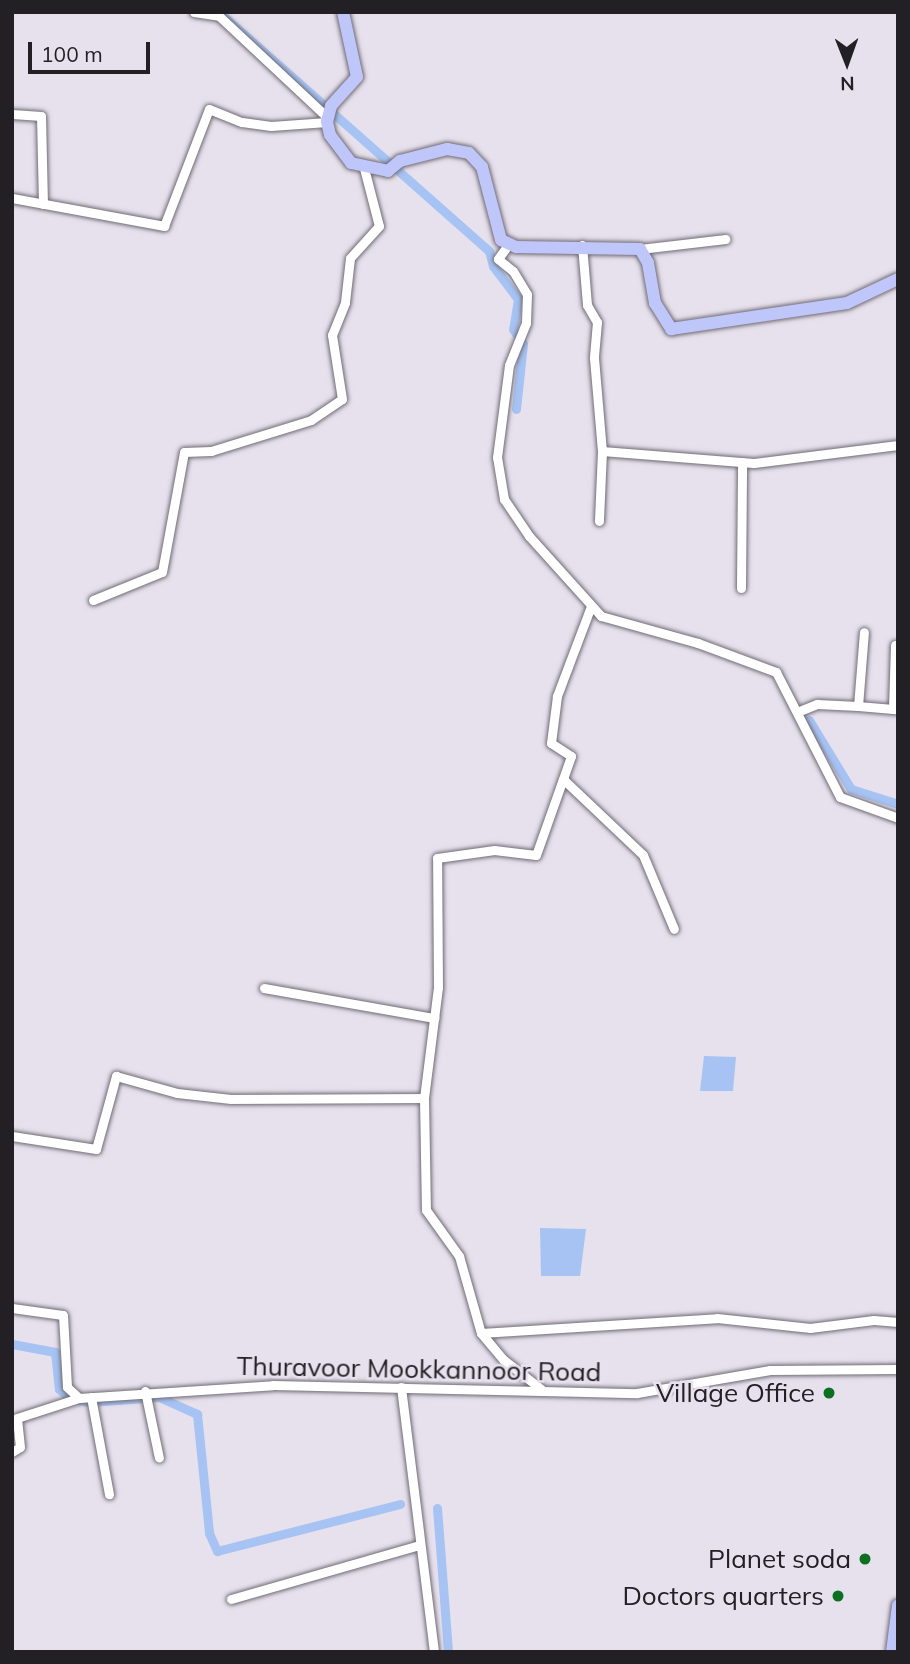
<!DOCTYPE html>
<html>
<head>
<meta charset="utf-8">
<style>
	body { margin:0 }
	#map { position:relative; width:910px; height:1664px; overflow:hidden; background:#e7e1ed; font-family:Mulish,sans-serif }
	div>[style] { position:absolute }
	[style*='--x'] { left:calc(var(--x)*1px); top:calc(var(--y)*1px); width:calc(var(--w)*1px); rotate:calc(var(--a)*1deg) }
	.water>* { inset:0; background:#a6c3f3 }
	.canal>* { height:9px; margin:-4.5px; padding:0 4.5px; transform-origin:4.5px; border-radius:4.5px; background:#a6c3f3 }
	.roads { filter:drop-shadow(0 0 2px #706b75) drop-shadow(0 0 2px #706b75) }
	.minor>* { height:9px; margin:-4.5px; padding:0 4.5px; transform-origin:4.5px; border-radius:4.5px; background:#fff }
	.major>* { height:12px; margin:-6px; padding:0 6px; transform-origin:6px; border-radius:6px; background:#bfc6fa }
	.dots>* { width:19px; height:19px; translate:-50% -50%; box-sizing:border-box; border:4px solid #e7e1ed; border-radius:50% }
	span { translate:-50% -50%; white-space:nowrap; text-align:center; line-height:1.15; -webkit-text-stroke:5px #e7e1ed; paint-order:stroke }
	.street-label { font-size:26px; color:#222024 }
	.poi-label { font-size:26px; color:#222024 }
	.right { translate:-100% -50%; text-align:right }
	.frame { position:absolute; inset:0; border:14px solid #222024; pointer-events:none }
	.north { position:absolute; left:812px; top:28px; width:70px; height:70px; -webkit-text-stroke:5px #e7e1ed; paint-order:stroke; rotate:179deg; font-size:19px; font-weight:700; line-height:28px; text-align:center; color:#222024 }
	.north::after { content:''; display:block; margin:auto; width:24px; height:32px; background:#222024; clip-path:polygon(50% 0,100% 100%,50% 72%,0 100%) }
	.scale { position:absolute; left:28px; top:42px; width:122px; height:32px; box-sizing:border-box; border:4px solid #222024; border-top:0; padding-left:9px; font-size:21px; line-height:24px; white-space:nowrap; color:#222024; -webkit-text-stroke:5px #e7e1ed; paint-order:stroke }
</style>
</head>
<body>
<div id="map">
	<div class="water">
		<div style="clip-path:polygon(704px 1056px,736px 1057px,733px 1091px,700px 1091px)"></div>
		<div style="clip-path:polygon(540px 1228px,586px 1229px,580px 1276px,541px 1276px)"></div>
	</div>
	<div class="canal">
		<div style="--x:220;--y:13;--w:359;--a:41.5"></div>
		<div style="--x:489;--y:251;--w:16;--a:75"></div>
		<div style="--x:493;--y:266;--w:41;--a:52.9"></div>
		<div style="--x:518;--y:299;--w:30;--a:99"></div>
		<div style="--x:513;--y:329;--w:7;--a:56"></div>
		<div style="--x:516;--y:409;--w:66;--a:-83.9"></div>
		<div style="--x:809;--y:720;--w:81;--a:58.7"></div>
		<div style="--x:851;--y:789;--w:49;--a:17.7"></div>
		<div style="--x:12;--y:1344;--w:44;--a:10.5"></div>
		<div style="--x:55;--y:1352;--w:37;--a:84"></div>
		<div style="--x:59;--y:1389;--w:13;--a:42"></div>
		<div style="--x:69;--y:1398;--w:20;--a:11"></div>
		<div style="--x:89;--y:1402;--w:70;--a:-4.1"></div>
		<div style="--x:159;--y:1397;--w:42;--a:24.1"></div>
		<div style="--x:197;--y:1414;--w:120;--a:84.2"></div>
		<div style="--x:209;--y:1533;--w:20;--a:66"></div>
		<div style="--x:217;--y:1551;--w:189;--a:-14.4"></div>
		<div style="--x:437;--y:1508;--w:144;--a:85.6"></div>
	</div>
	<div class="roads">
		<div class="minor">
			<div style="--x:194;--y:12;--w:25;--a:9"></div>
			<div style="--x:219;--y:16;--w:148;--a:43.1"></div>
			<div style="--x:12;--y:114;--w:29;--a:4"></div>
			<div style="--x:41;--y:116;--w:88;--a:88.7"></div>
			<div style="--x:12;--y:198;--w:155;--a:10.4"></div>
			<div style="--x:164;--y:226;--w:125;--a:-69"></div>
			<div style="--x:209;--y:109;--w:35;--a:22"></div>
			<div style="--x:242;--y:122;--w:29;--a:8"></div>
			<div style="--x:271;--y:126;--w:56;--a:-4.1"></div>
			<div style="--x:508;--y:245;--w:17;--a:126"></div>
			<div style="--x:498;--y:259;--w:19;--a:39"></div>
			<div style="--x:513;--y:271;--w:27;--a:59"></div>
			<div style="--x:527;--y:294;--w:29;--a:92"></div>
			<div style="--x:526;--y:323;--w:45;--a:112"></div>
			<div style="--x:509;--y:365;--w:93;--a:97.4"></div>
			<div style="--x:497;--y:457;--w:43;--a:80.5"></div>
			<div style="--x:504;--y:499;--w:45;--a:56"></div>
			<div style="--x:529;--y:536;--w:108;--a:48"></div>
			<div style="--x:601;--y:616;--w:101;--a:15.6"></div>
			<div style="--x:698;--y:643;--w:83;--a:20.4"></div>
			<div style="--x:776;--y:672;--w:140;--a:62.9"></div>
			<div style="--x:840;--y:797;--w:62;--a:19.9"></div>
			<div style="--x:582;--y:245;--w:60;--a:85.2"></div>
			<div style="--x:587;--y:305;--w:20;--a:60"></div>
			<div style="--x:597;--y:322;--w:36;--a:95"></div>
			<div style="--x:594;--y:358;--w:93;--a:85.1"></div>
			<div style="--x:602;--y:451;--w:70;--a:92.5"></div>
			<div style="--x:640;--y:249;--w:86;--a:-6.7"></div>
			<div style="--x:602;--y:451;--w:152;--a:4.5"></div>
			<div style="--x:754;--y:463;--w:145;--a:-7.1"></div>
			<div style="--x:741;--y:588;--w:126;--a:-89.5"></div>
			<div style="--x:93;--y:600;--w:74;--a:-22.1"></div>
			<div style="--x:162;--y:572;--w:122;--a:-79.6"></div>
			<div style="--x:184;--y:452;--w:27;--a:-2"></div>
			<div style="--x:211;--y:451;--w:105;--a:-17.2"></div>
			<div style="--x:311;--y:420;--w:37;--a:-34"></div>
			<div style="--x:342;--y:399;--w:65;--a:-98.9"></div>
			<div style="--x:332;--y:335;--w:35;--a:-68"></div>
			<div style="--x:345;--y:302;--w:44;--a:-83.5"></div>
			<div style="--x:350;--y:258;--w:43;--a:-47.8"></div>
			<div style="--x:379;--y:226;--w:64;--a:-104.5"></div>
			<div style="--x:858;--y:706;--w:38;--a:5"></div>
			<div style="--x:893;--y:709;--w:64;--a:-88.2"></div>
			<div style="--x:797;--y:712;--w:22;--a:-22"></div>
			<div style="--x:817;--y:704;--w:41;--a:2.8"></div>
			<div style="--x:858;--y:706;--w:74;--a:-85.4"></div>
			<div style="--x:563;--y:779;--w:110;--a:43.5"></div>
			<div style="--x:643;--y:855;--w:80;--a:67.3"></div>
			<div style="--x:264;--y:988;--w:173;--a:10"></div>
			<div style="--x:424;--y:1098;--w:112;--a:-82.8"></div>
			<div style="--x:438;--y:987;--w:129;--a:-90.4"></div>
			<div style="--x:437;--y:858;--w:58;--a:-8"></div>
			<div style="--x:494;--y:850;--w:42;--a:6.8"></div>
			<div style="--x:536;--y:855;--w:105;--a:-70.5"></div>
			<div style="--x:571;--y:756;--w:24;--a:-147"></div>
			<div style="--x:551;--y:743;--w:47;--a:-82.7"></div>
			<div style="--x:557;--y:696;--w:96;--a:-69.3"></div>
			<div style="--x:12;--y:1136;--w:85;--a:8.8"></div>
			<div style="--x:96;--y:1149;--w:76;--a:-74.7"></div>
			<div style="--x:116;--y:1076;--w:63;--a:15.6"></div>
			<div style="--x:177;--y:1093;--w:54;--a:6.3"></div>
			<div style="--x:231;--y:1099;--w:193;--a:-0.3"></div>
			<div style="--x:424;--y:1098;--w:112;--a:89"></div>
			<div style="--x:426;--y:1210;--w:57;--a:54.3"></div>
			<div style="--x:459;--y:1256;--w:80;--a:74.1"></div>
			<div style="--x:481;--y:1333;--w:35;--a:50"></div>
			<div style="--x:504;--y:1360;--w:47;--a:38.1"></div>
			<div style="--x:12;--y:1308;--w:51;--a:7.8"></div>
			<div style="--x:63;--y:1315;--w:72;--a:86.8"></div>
			<div style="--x:67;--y:1387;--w:16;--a:43"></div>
			<div style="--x:79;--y:1398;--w:194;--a:-3.8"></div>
			<div style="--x:273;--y:1385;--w:364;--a:1.3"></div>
			<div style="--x:637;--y:1393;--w:135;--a:-9.8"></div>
			<div style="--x:770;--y:1370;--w:128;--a:-0.4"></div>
			<div style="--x:481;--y:1333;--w:236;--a:-3.6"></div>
			<div style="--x:717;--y:1318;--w:94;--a:6.1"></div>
			<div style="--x:810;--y:1328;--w:64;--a:-7.1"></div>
			<div style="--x:874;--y:1320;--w:24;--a:5"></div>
			<div style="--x:401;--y:1387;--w:267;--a:82.9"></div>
			<div style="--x:145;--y:1391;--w:68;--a:78.2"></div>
			<div style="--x:91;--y:1397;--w:99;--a:79.5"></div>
			<div style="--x:12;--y:1452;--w:9;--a:-32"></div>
			<div style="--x:20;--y:1447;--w:29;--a:-96"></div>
			<div style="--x:17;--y:1418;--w:65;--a:-17.9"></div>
			<div style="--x:231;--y:1599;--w:196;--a:-16"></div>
		</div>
		<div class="major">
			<div style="--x:343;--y:12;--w:66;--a:77.8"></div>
			<div style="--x:357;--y:77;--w:39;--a:132"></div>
			<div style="--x:331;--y:106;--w:16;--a:104"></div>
			<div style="--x:327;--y:122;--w:13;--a:77"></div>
			<div style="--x:330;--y:135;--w:35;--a:53"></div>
			<div style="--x:351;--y:163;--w:38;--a:12"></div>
			<div style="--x:388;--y:171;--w:16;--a:-40"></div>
			<div style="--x:400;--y:161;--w:49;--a:-14.3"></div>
			<div style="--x:447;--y:149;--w:22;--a:10"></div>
			<div style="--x:469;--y:153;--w:19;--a:47"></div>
			<div style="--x:482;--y:167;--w:75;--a:75.4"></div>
			<div style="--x:501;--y:240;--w:17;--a:25"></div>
			<div style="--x:516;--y:247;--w:124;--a:0.9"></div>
			<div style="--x:640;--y:249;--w:16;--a:60"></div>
			<div style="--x:648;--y:263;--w:41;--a:80.1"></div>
			<div style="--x:655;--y:303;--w:31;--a:58"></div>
			<div style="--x:671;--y:329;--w:178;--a:-8.4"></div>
			<div style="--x:847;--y:303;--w:56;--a:-25.2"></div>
			<div style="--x:892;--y:1652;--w:47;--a:-82.7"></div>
		</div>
	</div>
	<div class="dots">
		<div style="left:829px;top:1393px;background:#0b7121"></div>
		<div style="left:865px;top:1559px;background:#0b7121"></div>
		<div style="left:838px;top:1596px;background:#0b7121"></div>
	</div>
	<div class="street-label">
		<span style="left:419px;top:1369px;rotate:1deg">Thuravoor Mookkannoor Road</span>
	</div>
	<div class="poi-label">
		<span class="right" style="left:815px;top:1393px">Village Office</span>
		<span class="right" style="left:851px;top:1559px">Planet soda</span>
		<span class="right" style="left:824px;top:1596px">Doctors quarters</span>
	</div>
	<div class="frame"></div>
	<div class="north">N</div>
	<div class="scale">100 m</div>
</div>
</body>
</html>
